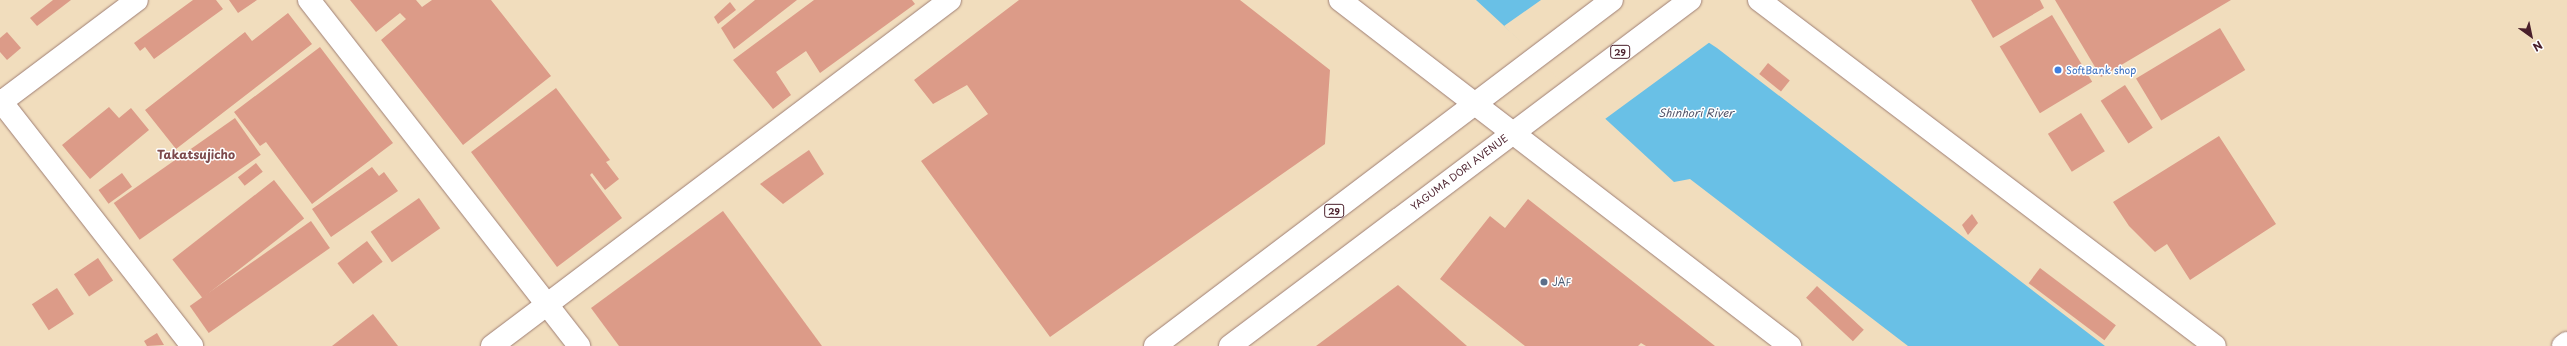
<!DOCTYPE html>
<html>
<head>
<meta charset="utf-8">
<style>
	body { margin:0 }
	#map { position:relative; width:2567px; height:346px; overflow:hidden; background:#f1ddbd; font-family:"Playpen Sans",sans-serif }
	div>[style] { position:absolute }
	[style*='--x'] { left:calc(var(--x)*1px); top:calc(var(--y)*1px); width:calc(var(--w)*1px); rotate:calc(var(--a)*1deg) }
	.water>* { inset:0; background:#69c0e6 }
	.pier>* { inset:0; background:#f1ddbd }
	.building>* { inset:0; background:#dc9b88; transform-origin:0 0 }
	.roads { filter:drop-shadow(0 0 1px #9e7e74) drop-shadow(0 0 1px #9e7e74) }
	.minor>* { height:22px; margin:-11px; padding:0 11px; transform-origin:11px; border-radius:11px; background:#fff }
	.major>* { height:22px; margin:-11px; padding:0 11px; transform-origin:11px; border-radius:11px; background:#fff }
	.dots>* { width:11px; height:11px; translate:-50% -50%; box-sizing:border-box; border:2px solid #fff; border-radius:50% }
	span { translate:-50% -50%; white-space:nowrap; text-align:center; line-height:1.15; -webkit-text-stroke:3px #fff; paint-order:stroke }
	.shield-label span { padding:1px 3px; background:#fff; border:1px solid; border-radius:3px; -webkit-text-stroke-width:0 }
	.shield-label { font-size:9px; color:#4a1f2b; font-weight:700 }
	.shop-label { font-size:10px; color:#366cbe }
	.left { translate:0 -50%; text-align:left }
	.street-label { font-size:10px; color:#4a1f2b }
	.service-label { font-size:10px; color:#4e5e75 }
	.water-label { font-size:11px; color:#55576c; font-style:italic }
	.quarter-label { font-size:12px; color:#7d4a4c; font-weight:700 }
	.north { position:absolute; left:2511px; top:16px; width:40px; height:40px; -webkit-text-stroke:3px #fff; paint-order:stroke; rotate:147deg; font-size:11px; font-weight:700; line-height:16px; text-align:center; color:#4a1f2b }
	.north::after { content:''; display:block; margin:auto; width:14px; height:18px; background:#4a1f2b; clip-path:polygon(50% 0,100% 100%,50% 72%,0 100%) }
</style>
</head>
<body>
<div id="map">
	<div class="water">
		<div style="clip-path:polygon(1476px 0,1644px 0,1717px 48px,2105px 346px,1908px 346px,1690px 179px,1674px 182px)"></div>
	</div>
	<div class="pier">
		<div style="clip-path:polygon(1541px 0,1648px 0,1719px 46px,1710px 42px,1605px 119px,1606px 125px,1504px 26px)"></div>
	</div>
	<div class="building">
		<div style="clip-path:polygon(53px 0,71px 0,37px 26px,30px 18px)"></div>
		<div style="clip-path:polygon(193px 0,216px 0,223px 9px,154px 59px,145px 47px,140px 51px,134px 43px)"></div>
		<div style="clip-path:polygon(229px 0,257px 0,238px 13px)"></div>
		<div style="clip-path:polygon(350px 0,416px 0,422px 7px,432px 0,491px 0,551px 76px,463px 145px,381px 40px,406px 19px,400px 13px,376px 32px)"></div>
		<div style="clip-path:polygon(755px 0,797px 0,734px 49px,721px 28px)"></div>
		<div style="clip-path:polygon(814px 0,912px 0,915px 4px,820px 73px,806px 51px,776px 72px,791px 95px,773px 109px,733px 60px)"></div>
		<div style="clip-path:polygon(1019px 0,1240px 0,1330px 70px,1325px 144px,1050px 337px,921px 161px,988px 114px,967px 85px,933px 104px,914px 80px)"></div>
		<div style="clip-path:polygon(1971px 0,2040px 0,2044px 8px,1993px 38px)"></div>
		<div style="clip-path:polygon(2055px 0,2231px 0,2101px 77px)"></div>
		<div style="clip-path:polygon(730px 2px,736px 10px,718px 24px,714px 17px)"></div>
		<div style="clip-path:polygon(288px 13px,312px 44px,176px 149px,145px 110px,245px 32px,252px 41px)"></div>
		<div style="left:2052px;top:15px;width:78px;height:61px;rotate:59deg"></div>
		<div style="left:2220px;top:28px;width:49px;height:98px;rotate:59deg"></div>
		<div style="clip-path:polygon(7px 32px,21px 48px,7px 60px,0 52px,0 38px)"></div>
		<div style="clip-path:polygon(320px 47px,393px 143px,312px 204px,266px 142px,260px 146px,234px 112px)"></div>
		<div style="left:1768px;top:63px;width:28px;height:14px;rotate:39deg"></div>
		<div style="left:2125px;top:85px;width:51px;height:29px;rotate:57deg"></div>
		<div style="clip-path:polygon(556px 88px,610px 160px,606px 162px,619px 179px,605px 190px,592px 173px,590px 175px,622px 218px,557px 267px,471px 152px)"></div>
		<div style="clip-path:polygon(109px 107px,119px 118px,131px 108px,149px 130px,90px 179px,62px 145px)"></div>
		<div style="left:2081px;top:113px;width:45px;height:39px;rotate:58deg"></div>
		<div style="left:235px;top:118px;width:45px;height:148px;rotate:55deg"></div>
		<div style="clip-path:polygon(2219px 136px,2276px 224px,2190px 280px,2167px 244px,2155px 252px,2129px 226px,2113px 202px)"></div>
		<div style="clip-path:polygon(809px 150px,824px 174px,783px 204px,760px 184px)"></div>
		<div style="left:256px;top:163px;width:11px;height:23px;rotate:52deg"></div>
		<div style="clip-path:polygon(372px 167px,379px 176px,384px 172px,398px 191px,331px 237px,312px 209px)"></div>
		<div style="left:122px;top:173px;width:17px;height:29px;rotate:54deg"></div>
		<div style="left:274px;top:180px;width:49px;height:129px;rotate:52deg"></div>
		<div style="left:419px;top:198px;width:37px;height:59px;rotate:55deg"></div>
		<div style="clip-path:polygon(1528px 199px,1715px 346px,1646px 346px,1641px 343px,1638px 346px,1525px 346px,1440px 279px,1490px 216px,1505px 228px)"></div>
		<div style="clip-path:polygon(723px 211px,822px 346px,619px 346px,591px 308px)"></div>
		<div style="clip-path:polygon(1972px 214px,1978px 223px,1968px 235px,1962px 225px)"></div>
		<div style="left:311px;top:221px;width:33px;height:148px;rotate:55deg"></div>
		<div style="left:367px;top:241px;width:26px;height:37px;rotate:53deg"></div>
		<div style="left:98px;top:258px;width:27px;height:29px;rotate:56deg"></div>
		<div style="left:2040px;top:268px;width:95px;height:19px;rotate:37deg"></div>
		<div style="clip-path:polygon(1398px 285px,1467px 346px,1316px 346px)"></div>
		<div style="left:1817px;top:286px;width:64px;height:16px;rotate:43deg"></div>
		<div style="left:57px;top:288px;width:31px;height:30px;rotate:57deg"></div>
		<div style="clip-path:polygon(373px 314px,398px 346px,332px 346px)"></div>
		<div style="clip-path:polygon(157px 333px,164px 345px,147px 346px,144px 341px)"></div>
	</div>
	<div class="roads">
		<div class="minor">
			<div style="--x:309;--y:0;--w:439;--a:52"></div>
			<div style="--x:1340;--y:0;--w:568;--a:37.56"></div>
			<div style="--x:1759;--y:0;--w:572;--a:37.19"></div>
			<div style="--x:0;--y:100;--w:312;--a:52"></div>
			<div style="--x:0;--y:103;--w:171;--a:-36.9"></div>
			<div style="--x:492;--y:346;--w:574;--a:-37.07"></div>
			<div style="--x:2563;--y:346;--w:5;--a:-37"></div>
		</div>
		<div class="major">
			<div style="--x:1155;--y:346;--w:573;--a:-37.13"></div>
			<div style="--x:1230;--y:346;--w:576;--a:-36.95"></div>
		</div>
	</div>
	<div class="dots">
		<div style="left:2058px;top:70px;background:#3f7fe0"></div>
		<div style="left:1544px;top:282px;background:#5c6f8a"></div>
	</div>
	<div class="shield-label">
		<span style="left:1620px;top:52px">29</span>
		<span style="left:1334px;top:211px">29</span>
	</div>
	<div class="shop-label">
		<span class="left" style="left:2066px;top:70px">SoftBank shop</span>
	</div>
	<div class="street-label">
		<span style="left:1459px;top:172px;rotate:-37deg">YAGUMA DORI AVENUE</span>
	</div>
	<div class="service-label">
		<span class="left" style="left:1552px;top:282px">JAF</span>
	</div>
	<div class="water-label">
		<span style="left:1696px;top:113px">Shinhori River</span>
	</div>
	<div class="quarter-label">
		<span style="left:196px;top:155px">Takatsujicho</span>
	</div>
	<div class="north">N</div>
</div>
</body>
</html>
